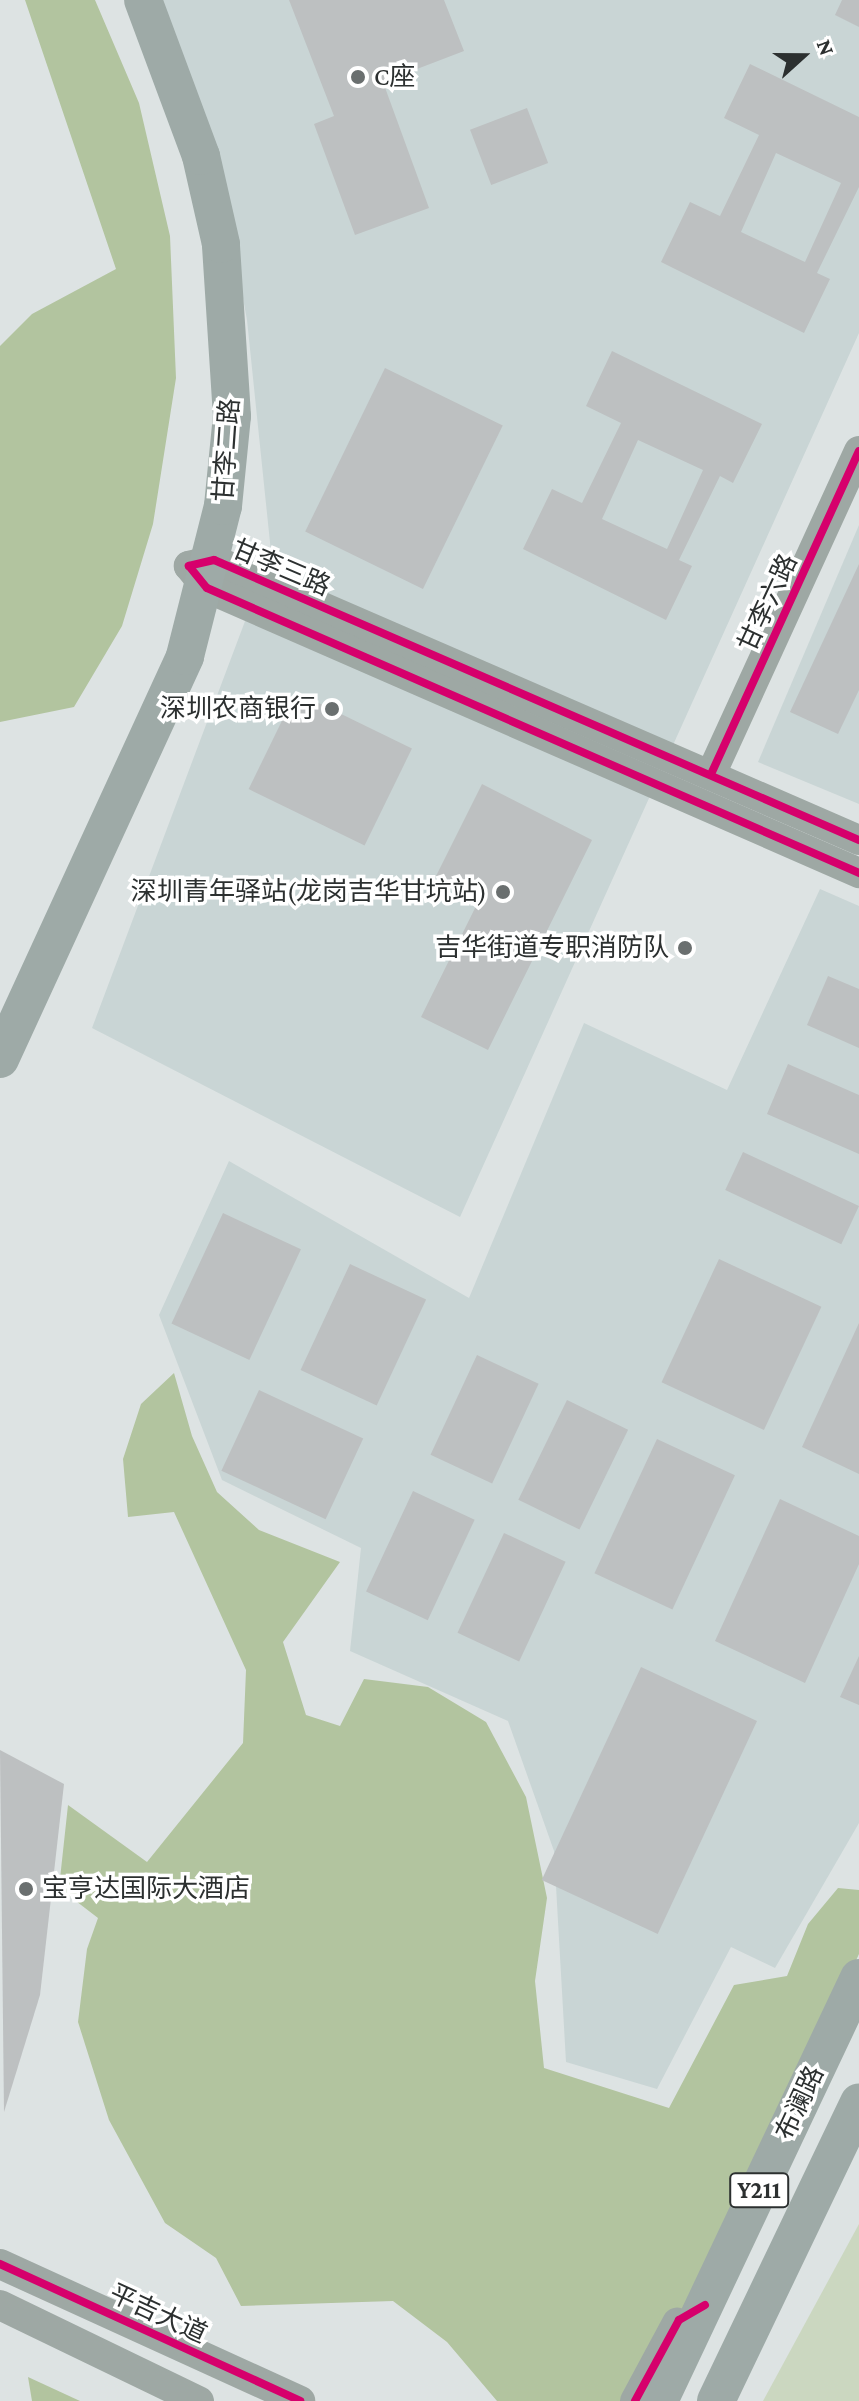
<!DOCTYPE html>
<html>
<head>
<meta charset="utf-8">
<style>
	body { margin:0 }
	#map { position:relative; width:859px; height:2401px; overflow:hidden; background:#dde3e3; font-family:"Crimson Pro","Noto Sans SC",serif }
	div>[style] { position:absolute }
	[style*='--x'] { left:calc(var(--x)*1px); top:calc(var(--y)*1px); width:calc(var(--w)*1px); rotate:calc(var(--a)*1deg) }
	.built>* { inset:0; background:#c9d5d5 }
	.green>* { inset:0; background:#cbd7c0 }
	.forest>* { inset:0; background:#b2c49f }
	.building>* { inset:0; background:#bdc0c1; transform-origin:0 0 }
	.minor>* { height:30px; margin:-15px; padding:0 15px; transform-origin:15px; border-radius:15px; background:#9ea8a4 }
	.major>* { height:38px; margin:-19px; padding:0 19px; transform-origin:19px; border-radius:19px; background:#9eaaa7 }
	.cycleway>* { height:8px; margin:-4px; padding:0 4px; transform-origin:4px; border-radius:4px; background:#d6006c }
	.dots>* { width:22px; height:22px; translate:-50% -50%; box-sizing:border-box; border:4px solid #fff; border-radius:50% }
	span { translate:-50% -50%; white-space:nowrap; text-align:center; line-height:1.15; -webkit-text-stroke:7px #fff; paint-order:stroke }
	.shield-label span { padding:2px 6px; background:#fff; border:2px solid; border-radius:6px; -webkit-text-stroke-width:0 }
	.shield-label { font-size:24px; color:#2c3030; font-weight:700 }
	.poi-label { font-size:26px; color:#2c3030 }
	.left { translate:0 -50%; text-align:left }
	.right { translate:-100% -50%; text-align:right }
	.street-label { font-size:26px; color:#2c3030 }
	.north { position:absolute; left:763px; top:16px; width:80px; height:80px; -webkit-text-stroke:6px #fff; paint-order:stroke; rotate:69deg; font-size:22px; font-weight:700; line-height:32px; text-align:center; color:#2c3030 }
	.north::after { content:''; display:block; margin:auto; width:28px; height:36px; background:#2c3030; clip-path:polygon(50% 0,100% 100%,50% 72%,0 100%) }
</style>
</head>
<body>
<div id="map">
	<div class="built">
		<div style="clip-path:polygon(150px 0,859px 0,859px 333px,460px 1217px,92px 1028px,271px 552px,247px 320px,222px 184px)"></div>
		<div style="clip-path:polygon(859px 525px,859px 804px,758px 762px)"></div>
		<div style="clip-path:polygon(820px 889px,859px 906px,859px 1823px,775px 1968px,731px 1947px,657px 2089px,566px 2062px,554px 1851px,508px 1721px,350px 1651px,361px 1548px,222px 1480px,159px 1315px,229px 1161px,469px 1298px,584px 1023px,727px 1090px)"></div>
	</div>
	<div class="green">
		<div style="clip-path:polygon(859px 2224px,859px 2401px,763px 2401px)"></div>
	</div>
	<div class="forest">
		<div style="clip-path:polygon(25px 0,95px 0,139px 103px,170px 236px,176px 378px,153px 524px,122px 626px,74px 707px,0 722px,0 346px,32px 314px,116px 269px)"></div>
		<div style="clip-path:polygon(174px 1373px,192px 1436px,217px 1492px,259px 1530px,340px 1562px,283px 1642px,306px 1715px,340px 1726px,364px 1679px,428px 1687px,486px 1722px,526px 1797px,547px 1898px,535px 1981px,544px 2068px,669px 2108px,734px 1985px,787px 1976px,808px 1924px,838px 1888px,859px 1890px,859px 1954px,654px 2392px,642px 2401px,497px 2401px,447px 2342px,393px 2301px,241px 2306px,216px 2258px,165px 2223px,109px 2120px,78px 2022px,87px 1949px,98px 1918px,59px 1888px,68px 1805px,147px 1862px,243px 1743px,246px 1670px,174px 1512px,128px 1517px,123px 1459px,141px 1404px)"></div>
		<div style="clip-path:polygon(28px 2377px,80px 2401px,32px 2401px)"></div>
	</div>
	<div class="building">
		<div style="clip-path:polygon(289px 0,444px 0,464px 51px,383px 82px,429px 208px,355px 235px,314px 124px,334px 116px)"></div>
		<div style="clip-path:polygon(842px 0,859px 0,859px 27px,835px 15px)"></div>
		<div style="clip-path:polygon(evenodd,750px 64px,859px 117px,859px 187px,817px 273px,830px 279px,804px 333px,661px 262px,690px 202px,720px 216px,759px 135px,724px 118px,750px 64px,776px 153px,841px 183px,805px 262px,741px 232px,776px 153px)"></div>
		<div style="left:527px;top:108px;width:59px;height:61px;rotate:69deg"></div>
		<div style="clip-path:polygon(evenodd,612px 351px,762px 424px,733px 483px,720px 476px,679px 560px,692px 566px,666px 620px,523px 549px,552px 489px,582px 503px,621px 423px,586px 406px,612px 351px,638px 440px,703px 470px,667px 549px,602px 519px,638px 440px)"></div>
		<div style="left:385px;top:368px;width:131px;height:182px;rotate:26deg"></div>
		<div style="clip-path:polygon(859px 564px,859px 690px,838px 734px,790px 712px)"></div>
		<div style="left:296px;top:692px;width:129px;height:108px;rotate:26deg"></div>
		<div style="clip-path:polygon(482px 784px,592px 840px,488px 1050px,421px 1017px,480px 898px,436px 876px)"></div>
		<div style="clip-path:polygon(828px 976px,859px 989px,859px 1048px,807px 1025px)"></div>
		<div style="clip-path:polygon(788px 1064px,859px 1095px,859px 1154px,767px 1114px)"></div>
		<div style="left:743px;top:1152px;width:128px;height:42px;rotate:25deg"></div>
		<div style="left:223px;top:1213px;width:86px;height:122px;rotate:25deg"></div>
		<div style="left:719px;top:1259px;width:113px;height:136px;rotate:25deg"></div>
		<div style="left:350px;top:1264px;width:84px;height:117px;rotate:25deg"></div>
		<div style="clip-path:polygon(859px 1323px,859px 1474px,802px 1447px)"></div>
		<div style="left:477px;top:1355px;width:68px;height:110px;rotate:25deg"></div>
		<div style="left:259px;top:1390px;width:115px;height:89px;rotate:25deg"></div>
		<div style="left:567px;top:1400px;width:68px;height:111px;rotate:26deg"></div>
		<div style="left:657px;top:1439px;width:86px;height:148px;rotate:25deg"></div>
		<div style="left:413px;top:1491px;width:68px;height:111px;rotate:25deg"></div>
		<div style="clip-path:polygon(780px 1499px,859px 1536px,859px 1564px,805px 1683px,715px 1641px)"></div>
		<div style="left:504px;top:1533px;width:68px;height:110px;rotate:25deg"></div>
		<div style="clip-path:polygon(859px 1656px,859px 1705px,840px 1697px)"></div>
		<div style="left:641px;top:1667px;width:128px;height:235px;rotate:25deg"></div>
		<div style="clip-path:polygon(0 1750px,64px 1784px,40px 1995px,4px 2112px)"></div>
	</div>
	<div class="minor">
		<div style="--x:712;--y:772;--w:353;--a:-65.4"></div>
		<div style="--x:859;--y:840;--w:703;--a:-156.53"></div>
		<div style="--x:214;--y:560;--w:26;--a:167"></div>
		<div style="--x:189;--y:566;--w:28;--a:51"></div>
		<div style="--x:207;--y:588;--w:712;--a:23.61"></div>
		<div style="--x:0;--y:2264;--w:330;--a:24.5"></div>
		<div style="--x:0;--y:2305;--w:221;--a:25.8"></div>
		<div style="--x:635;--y:2401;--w:89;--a:-61.7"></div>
	</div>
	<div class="major">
		<div style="--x:0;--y:1059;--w:443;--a:-65.3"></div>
		<div style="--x:185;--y:656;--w:155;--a:-75.8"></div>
		<div style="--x:223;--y:506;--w:90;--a:-84.3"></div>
		<div style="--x:232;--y:416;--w:172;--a:-93.7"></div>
		<div style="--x:221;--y:244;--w:90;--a:-102.8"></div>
		<div style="--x:201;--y:156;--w:166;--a:-110.4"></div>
		<div style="--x:659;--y:2401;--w:468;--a:-64.7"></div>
		<div style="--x:716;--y:2401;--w:331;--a:-64.4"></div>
	</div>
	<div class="cycleway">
		<div style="--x:712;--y:772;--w:353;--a:-65.4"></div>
		<div style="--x:859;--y:840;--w:703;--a:-156.53"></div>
		<div style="--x:214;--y:560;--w:26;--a:167"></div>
		<div style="--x:189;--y:566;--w:28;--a:51"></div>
		<div style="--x:207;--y:588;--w:712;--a:23.61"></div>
		<div style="--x:0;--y:2264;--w:330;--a:24.5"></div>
		<div style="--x:635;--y:2401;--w:92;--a:-61.5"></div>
		<div style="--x:679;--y:2320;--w:30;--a:-30"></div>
	</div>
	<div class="dots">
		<div style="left:358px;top:77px;background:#6a6f6f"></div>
		<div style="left:332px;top:709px;background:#6a6f6f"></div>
		<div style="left:503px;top:892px;background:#6a6f6f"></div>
		<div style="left:685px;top:948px;background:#6a6f6f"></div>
		<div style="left:26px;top:1889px;background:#6a6f6f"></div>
	</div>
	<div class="shield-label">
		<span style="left:759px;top:2190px">Y211</span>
	</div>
	<div class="poi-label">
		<span class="left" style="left:374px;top:77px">C座</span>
		<span class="right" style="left:316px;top:709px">深圳农商银行</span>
		<span class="right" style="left:487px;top:892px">深圳青年驿站(龙岗吉华甘坑站)</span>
		<span class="right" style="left:669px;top:948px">吉华街道专职消防队</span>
		<span class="left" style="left:42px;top:1889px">宝亨达国际大酒店</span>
	</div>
	<div class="street-label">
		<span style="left:227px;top:450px;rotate:-86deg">甘李二路</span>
		<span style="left:281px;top:568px;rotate:23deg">甘李三路</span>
		<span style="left:768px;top:603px;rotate:-65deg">甘李六路</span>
		<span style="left:800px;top:2103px;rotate:-65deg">布澜路</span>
		<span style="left:158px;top:2314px;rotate:25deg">平吉大道</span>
	</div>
	<div class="north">N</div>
</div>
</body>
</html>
